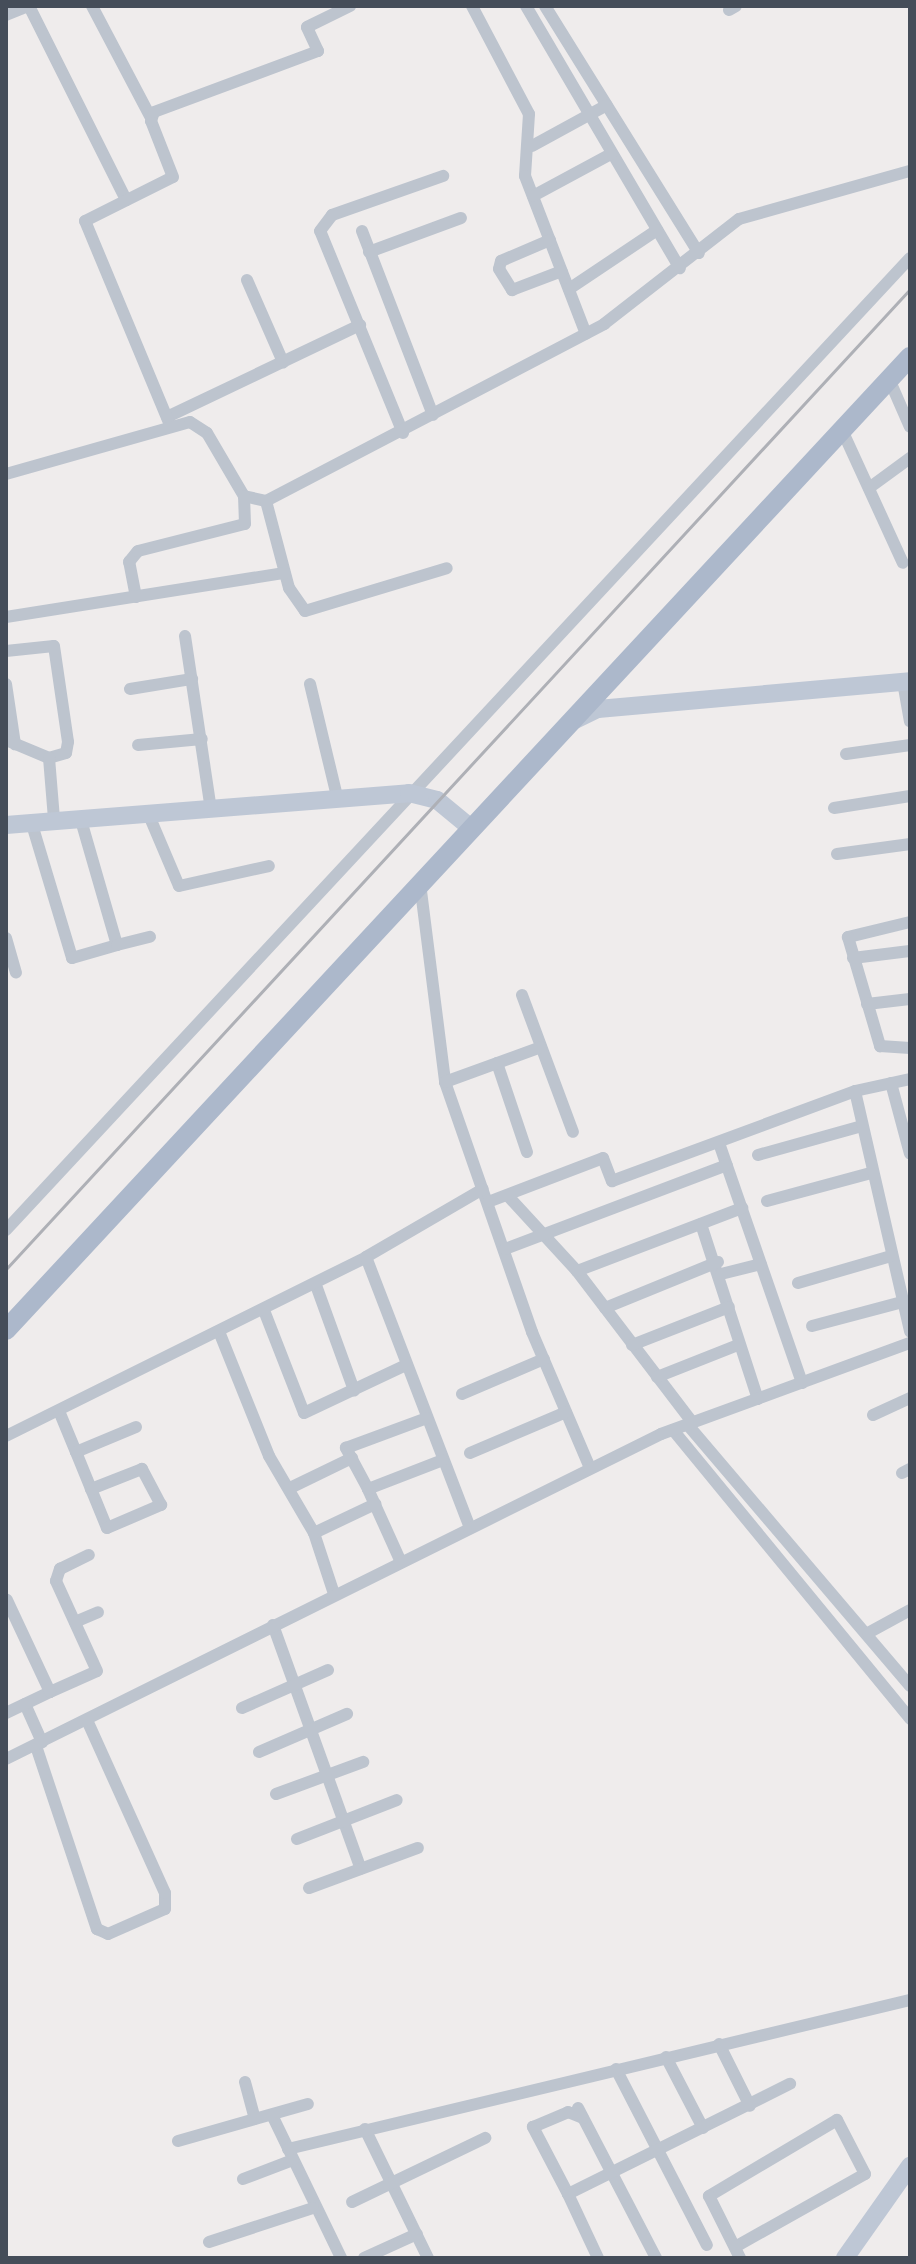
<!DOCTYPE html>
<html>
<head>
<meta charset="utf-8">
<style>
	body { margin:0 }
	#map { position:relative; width:916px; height:2264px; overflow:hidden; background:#efecec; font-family:Lato,sans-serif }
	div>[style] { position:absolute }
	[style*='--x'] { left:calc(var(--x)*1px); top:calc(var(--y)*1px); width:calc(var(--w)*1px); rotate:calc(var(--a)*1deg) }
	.street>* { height:12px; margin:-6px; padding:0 6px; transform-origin:6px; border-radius:6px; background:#bdc4ce }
	.secondary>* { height:18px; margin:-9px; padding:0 9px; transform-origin:9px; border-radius:9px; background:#bec7d5 }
	.primary>* { height:20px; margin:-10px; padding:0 10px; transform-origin:10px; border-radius:10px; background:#acb8cb }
	.rail>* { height:3px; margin:-1.5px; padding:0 1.5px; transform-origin:1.5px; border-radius:1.5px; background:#aeb0b6 }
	span { translate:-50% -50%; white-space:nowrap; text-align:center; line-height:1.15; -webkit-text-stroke:8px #fff; paint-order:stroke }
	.frame { position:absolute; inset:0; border:8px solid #454d59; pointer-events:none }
</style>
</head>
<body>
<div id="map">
	<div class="street">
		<div style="--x:29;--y:6;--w:217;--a:63.4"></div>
		<div style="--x:92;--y:6;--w:124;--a:62.2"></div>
		<div style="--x:472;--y:6;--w:122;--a:62.2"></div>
		<div style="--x:529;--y:114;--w:62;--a:93.7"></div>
		<div style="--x:525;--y:176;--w:169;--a:68.9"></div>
		<div style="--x:526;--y:6;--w:304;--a:59.6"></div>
		<div style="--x:545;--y:6;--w:291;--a:58.1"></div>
		<div style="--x:729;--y:10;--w:8;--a:-30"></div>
		<div style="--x:6;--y:15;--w:24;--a:-22"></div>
		<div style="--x:532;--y:146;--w:85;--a:-28.7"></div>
		<div style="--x:533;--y:196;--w:89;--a:-28.3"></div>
		<div style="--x:362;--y:231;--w:197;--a:68.9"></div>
		<div style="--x:550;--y:240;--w:53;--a:156.8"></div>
		<div style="--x:501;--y:261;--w:8;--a:104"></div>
		<div style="--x:499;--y:269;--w:25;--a:58"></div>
		<div style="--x:512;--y:290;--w:53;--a:-20.8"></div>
		<div style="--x:369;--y:252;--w:98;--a:-20.3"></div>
		<div style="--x:247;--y:280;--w:90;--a:66.3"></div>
		<div style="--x:569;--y:289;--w:106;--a:-33.8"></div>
		<div style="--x:889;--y:379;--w:52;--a:66.4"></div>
		<div style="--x:167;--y:417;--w:214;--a:-25.5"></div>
		<div style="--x:170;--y:425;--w:221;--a:-112.6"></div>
		<div style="--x:85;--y:221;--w:98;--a:-26.6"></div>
		<div style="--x:173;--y:177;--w:60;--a:-111.4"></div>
		<div style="--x:151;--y:121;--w:9;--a:-72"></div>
		<div style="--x:154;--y:112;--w:175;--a:-20.4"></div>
		<div style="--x:318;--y:51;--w:26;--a:-115"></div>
		<div style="--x:307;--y:27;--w:48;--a:-26"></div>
		<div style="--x:842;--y:430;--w:146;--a:65.4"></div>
		<div style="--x:403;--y:433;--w:218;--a:-112.3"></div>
		<div style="--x:320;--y:231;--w:20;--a:-53"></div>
		<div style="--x:332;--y:215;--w:118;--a:-19.4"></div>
		<div style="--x:6;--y:474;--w:191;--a:-15.8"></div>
		<div style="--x:190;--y:422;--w:20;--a:33"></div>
		<div style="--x:207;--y:433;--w:73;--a:59.6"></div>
		<div style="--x:244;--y:496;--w:23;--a:13"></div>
		<div style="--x:266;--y:501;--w:382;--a:-27.6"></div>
		<div style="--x:604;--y:324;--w:171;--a:-37.9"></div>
		<div style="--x:739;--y:219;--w:178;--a:-15.7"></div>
		<div style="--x:869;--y:488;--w:51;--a:-36.2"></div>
		<div style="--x:266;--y:501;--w:90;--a:75.2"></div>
		<div style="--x:289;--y:588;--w:28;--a:55"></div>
		<div style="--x:305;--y:611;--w:148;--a:-16.8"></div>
		<div style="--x:136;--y:597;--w:36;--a:-101"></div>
		<div style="--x:129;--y:562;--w:14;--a:-51"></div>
		<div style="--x:138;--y:551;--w:110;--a:-14.2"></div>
		<div style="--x:245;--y:524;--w:28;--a:-92"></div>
		<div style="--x:6;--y:617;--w:282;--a:-9"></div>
		<div style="--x:185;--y:636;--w:175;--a:81.5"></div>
		<div style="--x:6;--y:651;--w:48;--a:-5.9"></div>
		<div style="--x:54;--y:646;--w:97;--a:81.7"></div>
		<div style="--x:68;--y:742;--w:11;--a:100"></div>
		<div style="--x:66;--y:753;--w:18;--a:164"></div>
		<div style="--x:903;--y:682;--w:40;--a:80"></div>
		<div style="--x:6;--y:684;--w:61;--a:81.5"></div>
		<div style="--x:310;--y:684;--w:120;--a:76.5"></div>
		<div style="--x:130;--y:689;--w:63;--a:-9.2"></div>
		<div style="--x:6;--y:740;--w:47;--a:22.7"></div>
		<div style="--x:49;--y:758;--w:61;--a:85.3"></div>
		<div style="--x:138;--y:745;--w:64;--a:-5.4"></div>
		<div style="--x:846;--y:754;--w:65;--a:-8"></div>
		<div style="--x:834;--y:808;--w:77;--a:-9"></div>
		<div style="--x:148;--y:813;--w:79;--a:67"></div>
		<div style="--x:179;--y:886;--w:92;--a:-12.5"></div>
		<div style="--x:31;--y:821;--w:143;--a:73.3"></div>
		<div style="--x:72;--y:958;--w:47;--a:-16.1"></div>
		<div style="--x:117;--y:945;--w:133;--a:-106.1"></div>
		<div style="--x:837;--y:854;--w:74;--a:-7.8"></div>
		<div style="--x:420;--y:883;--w:201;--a:82.8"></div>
		<div style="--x:445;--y:1082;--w:265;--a:70.8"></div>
		<div style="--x:532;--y:1332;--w:148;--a:66.9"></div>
		<div style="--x:910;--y:922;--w:64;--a:166.4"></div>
		<div style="--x:848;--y:937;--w:114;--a:73.6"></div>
		<div style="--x:880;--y:1046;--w:30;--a:4"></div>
		<div style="--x:6;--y:938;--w:36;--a:74"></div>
		<div style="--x:117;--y:945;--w:34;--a:-14"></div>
		<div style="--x:853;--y:958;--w:57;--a:-7"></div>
		<div style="--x:522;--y:995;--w:146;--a:69.6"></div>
		<div style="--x:867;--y:1004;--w:43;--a:-6.6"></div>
		<div style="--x:497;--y:1063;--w:94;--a:71.4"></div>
		<div style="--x:445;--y:1082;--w:102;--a:-20"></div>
		<div style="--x:891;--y:1083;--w:73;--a:75"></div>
		<div style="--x:855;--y:1091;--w:56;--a:-12.3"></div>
		<div style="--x:719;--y:1143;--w:254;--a:70.9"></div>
		<div style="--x:758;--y:1155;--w:108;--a:-15.6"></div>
		<div style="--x:508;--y:1196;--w:102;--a:47.4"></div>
		<div style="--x:577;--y:1271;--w:191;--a:52.7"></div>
		<div style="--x:767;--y:1201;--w:108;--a:-15.1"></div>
		<div style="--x:488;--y:1202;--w:123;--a:-20.9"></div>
		<div style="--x:603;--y:1158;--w:25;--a:69"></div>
		<div style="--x:612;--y:1181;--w:259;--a:-20.3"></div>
		<div style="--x:855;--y:1091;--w:247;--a:77.1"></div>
		<div style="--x:701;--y:1224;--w:184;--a:72"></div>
		<div style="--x:6;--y:1230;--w:1327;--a:-47.08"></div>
		<div style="--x:505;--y:1249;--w:237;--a:-20.7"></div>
		<div style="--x:366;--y:1257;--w:135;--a:-30.2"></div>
		<div style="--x:577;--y:1271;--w:177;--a:-20.9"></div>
		<div style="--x:721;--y:1274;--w:41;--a:-14"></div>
		<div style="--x:798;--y:1283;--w:97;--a:-16.2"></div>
		<div style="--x:317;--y:1288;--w:109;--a:70.1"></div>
		<div style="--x:605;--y:1308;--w:122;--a:-22.2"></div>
		<div style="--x:265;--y:1313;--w:107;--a:68.7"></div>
		<div style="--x:304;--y:1413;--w:113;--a:-25.2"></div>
		<div style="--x:812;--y:1326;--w:93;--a:-14.9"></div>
		<div style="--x:220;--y:1334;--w:131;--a:68.1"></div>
		<div style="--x:269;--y:1456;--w:89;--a:59.7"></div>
		<div style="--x:314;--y:1533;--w:64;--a:71.8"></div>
		<div style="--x:632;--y:1345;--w:104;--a:-21.4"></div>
		<div style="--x:657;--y:1377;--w:87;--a:-21.6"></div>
		<div style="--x:462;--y:1394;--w:89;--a:-23.1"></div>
		<div style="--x:59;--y:1411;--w:44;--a:67.5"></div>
		<div style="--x:76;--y:1452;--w:82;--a:67.8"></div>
		<div style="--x:107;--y:1528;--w:59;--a:-23.1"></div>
		<div style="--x:161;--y:1505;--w:41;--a:-117.8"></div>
		<div style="--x:142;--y:1469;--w:55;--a:158.6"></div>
		<div style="--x:873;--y:1415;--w:41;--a:-24.7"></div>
		<div style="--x:687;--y:1424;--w:344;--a:49.6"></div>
		<div style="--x:673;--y:1430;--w:374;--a:50.6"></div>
		<div style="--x:6;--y:1436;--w:402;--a:-26.4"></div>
		<div style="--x:366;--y:1257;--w:287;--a:69"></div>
		<div style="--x:76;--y:1452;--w:65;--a:-22.6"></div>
		<div style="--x:470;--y:1453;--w:104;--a:-23.1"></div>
		<div style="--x:902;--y:1473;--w:9;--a:-27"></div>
		<div style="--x:290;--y:1488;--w:69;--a:-25.8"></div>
		<div style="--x:368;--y:1489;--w:47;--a:-118.2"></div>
		<div style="--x:346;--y:1448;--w:86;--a:-20.3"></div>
		<div style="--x:314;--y:1533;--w:68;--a:-25.4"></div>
		<div style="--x:400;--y:1560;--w:78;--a:-114.3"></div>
		<div style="--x:368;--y:1489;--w:80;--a:-21.1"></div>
		<div style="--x:75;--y:1622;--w:25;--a:-23"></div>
		<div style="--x:273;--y:1625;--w:259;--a:70.2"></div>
		<div style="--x:868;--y:1633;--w:48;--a:-28.7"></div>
		<div style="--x:50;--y:1692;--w:51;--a:-24.1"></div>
		<div style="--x:97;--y:1671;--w:99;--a:-114.5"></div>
		<div style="--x:56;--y:1581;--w:13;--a:-72"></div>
		<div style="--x:60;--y:1569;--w:32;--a:-26"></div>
		<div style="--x:25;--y:1704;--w:42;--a:65.9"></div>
		<div style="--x:242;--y:1708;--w:94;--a:-23.8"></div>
		<div style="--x:6;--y:1713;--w:49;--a:-25.5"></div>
		<div style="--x:50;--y:1692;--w:102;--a:-115.1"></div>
		<div style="--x:36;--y:1746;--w:193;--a:71.6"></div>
		<div style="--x:97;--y:1929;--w:12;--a:24"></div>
		<div style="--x:108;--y:1934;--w:62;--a:-23.7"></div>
		<div style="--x:165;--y:1909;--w:16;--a:-90"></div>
		<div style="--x:165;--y:1893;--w:190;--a:-114.3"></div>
		<div style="--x:259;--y:1752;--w:96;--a:-23.4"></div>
		<div style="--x:6;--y:1759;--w:731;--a:-26.39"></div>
		<div style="--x:661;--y:1434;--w:265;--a:-20.1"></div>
		<div style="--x:276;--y:1794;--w:93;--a:-20.2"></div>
		<div style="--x:297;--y:1839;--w:107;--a:-21.3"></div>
		<div style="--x:309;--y:1888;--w:116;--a:-20.2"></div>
		<div style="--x:719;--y:2044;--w:69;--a:63.4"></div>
		<div style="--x:666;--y:2057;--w:80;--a:62.5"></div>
		<div style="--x:616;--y:2069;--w:198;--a:62.7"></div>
		<div style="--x:245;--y:2082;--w:38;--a:75"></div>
		<div style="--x:578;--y:2108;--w:169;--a:62.5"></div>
		<div style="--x:272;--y:2115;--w:159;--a:64.2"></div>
		<div style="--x:365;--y:2129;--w:144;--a:64"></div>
		<div style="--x:178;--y:2141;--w:135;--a:-15.9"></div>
		<div style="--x:288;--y:2149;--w:640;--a:-13.47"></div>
		<div style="--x:243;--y:2179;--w:53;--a:-20.8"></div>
		<div style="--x:568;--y:2194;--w:76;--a:-117.6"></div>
		<div style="--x:533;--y:2127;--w:38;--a:-23"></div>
		<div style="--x:568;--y:2112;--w:16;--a:22"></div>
		<div style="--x:352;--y:2202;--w:148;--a:-25.7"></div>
		<div style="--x:209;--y:2242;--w:109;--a:-18.1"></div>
		<div style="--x:735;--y:2247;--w:149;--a:-29.3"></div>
		<div style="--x:865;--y:2174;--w:61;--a:-117.4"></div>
		<div style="--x:837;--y:2120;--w:149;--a:149.3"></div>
		<div style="--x:709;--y:2196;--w:69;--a:63.4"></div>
		<div style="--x:364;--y:2258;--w:58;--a:-24.4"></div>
		<div style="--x:598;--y:2258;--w:71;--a:-115.1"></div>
		<div style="--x:568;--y:2194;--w:248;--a:-26.4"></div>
	</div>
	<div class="secondary">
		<div style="--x:573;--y:721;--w:28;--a:-26"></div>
		<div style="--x:598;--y:709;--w:313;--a:-5.1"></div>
		<div style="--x:6;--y:825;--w:404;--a:-4.5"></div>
		<div style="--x:409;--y:793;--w:29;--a:14"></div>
		<div style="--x:437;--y:800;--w:44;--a:39.5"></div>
		<div style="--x:845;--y:2258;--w:113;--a:-54.8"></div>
	</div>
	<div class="primary">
		<div style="--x:6;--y:1330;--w:1328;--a:-47.11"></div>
	</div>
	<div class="rail">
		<div style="--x:6;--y:1269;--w:1333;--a:-47.31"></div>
	</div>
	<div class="frame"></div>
</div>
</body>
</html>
